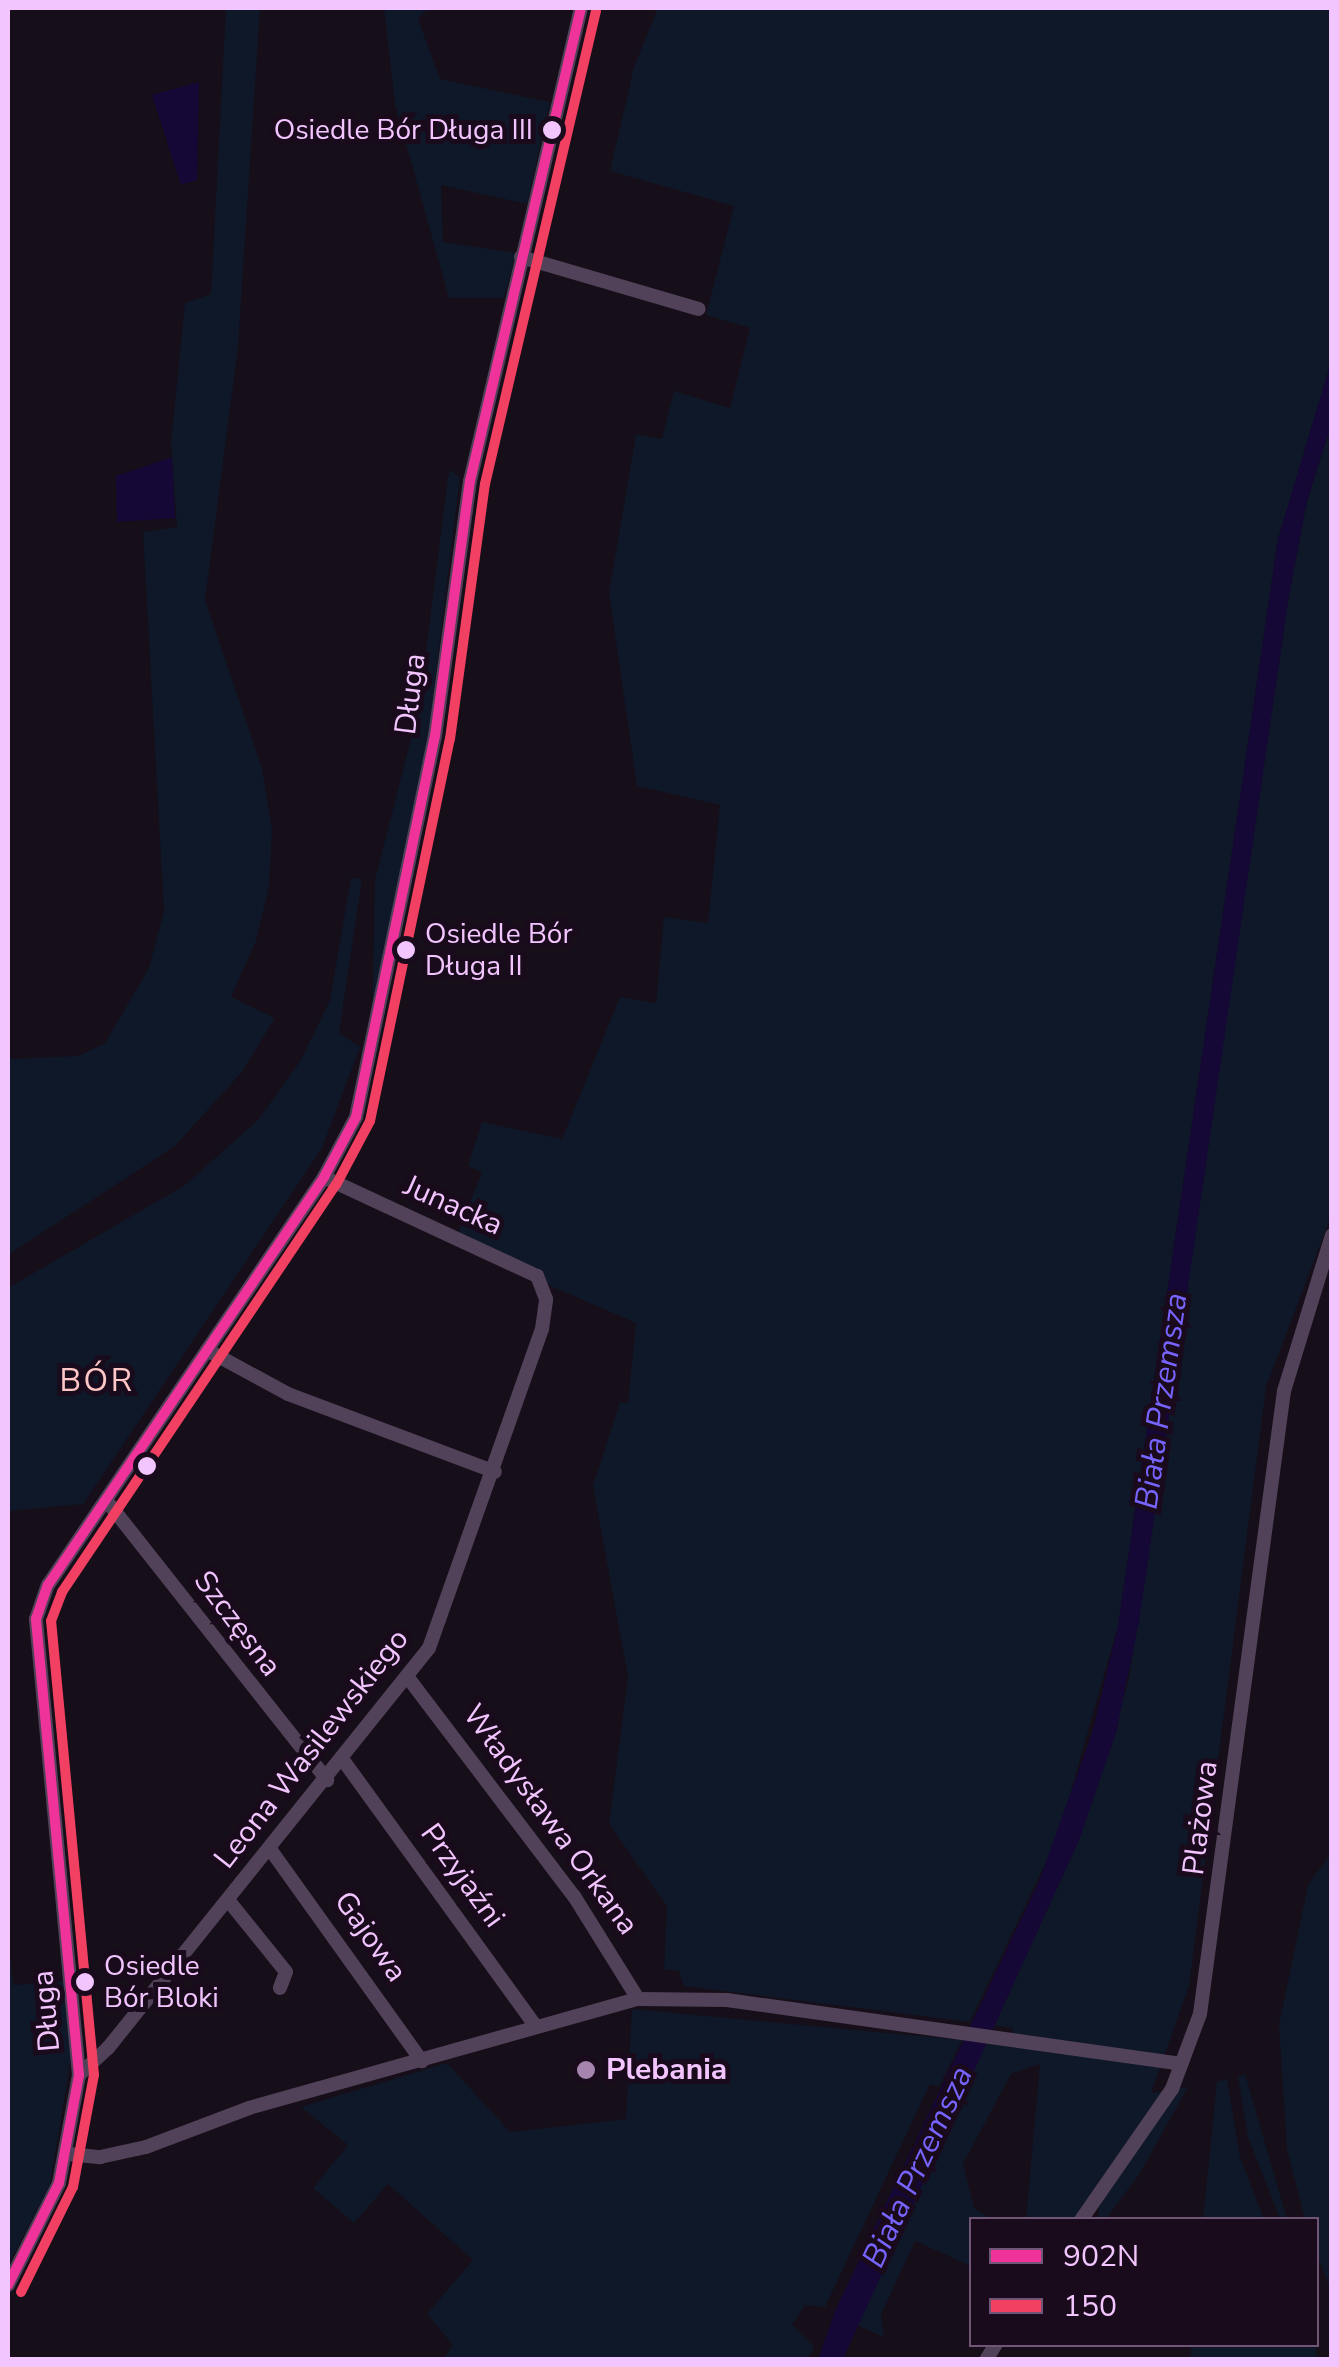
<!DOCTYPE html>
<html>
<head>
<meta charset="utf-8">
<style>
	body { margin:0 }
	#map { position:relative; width:1339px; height:2367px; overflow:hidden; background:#160e18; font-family:"Nunito Sans",sans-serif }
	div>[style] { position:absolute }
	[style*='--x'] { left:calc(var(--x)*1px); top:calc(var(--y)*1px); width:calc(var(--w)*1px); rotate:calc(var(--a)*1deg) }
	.green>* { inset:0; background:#0f1828; transform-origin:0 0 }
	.water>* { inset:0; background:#150736 }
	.minor>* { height:14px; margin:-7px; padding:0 7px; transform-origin:7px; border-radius:7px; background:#524259 }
	.bus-1>* { height:10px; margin:-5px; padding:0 5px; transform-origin:5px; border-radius:5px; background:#ef339a }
	.bus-2>* { height:10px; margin:-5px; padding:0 5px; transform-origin:5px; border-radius:5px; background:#f24062 }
	.dots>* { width:28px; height:28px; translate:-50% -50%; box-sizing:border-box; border:5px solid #190a1c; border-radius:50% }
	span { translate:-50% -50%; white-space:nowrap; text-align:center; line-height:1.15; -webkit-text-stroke:10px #190a1c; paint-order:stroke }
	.bus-label { font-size:28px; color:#f2c5ff }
	.right { translate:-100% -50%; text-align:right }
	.left { translate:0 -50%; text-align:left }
	.street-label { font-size:30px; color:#f2c5ff }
	.poi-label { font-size:30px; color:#f2c5ff; font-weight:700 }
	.neighbourhood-label { font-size:32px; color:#ffc8c7; letter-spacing:2.5px }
	.water-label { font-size:32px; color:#7764ff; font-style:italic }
	.frame { position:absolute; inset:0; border:10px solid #f2c5ff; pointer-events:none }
	.legend { position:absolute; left:969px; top:2217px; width:350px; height:130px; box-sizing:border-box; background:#190a1c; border:2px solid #705577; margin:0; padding:12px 18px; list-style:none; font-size:30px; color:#f2c5ff }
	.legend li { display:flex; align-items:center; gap:20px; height:50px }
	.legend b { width:50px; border:2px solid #705577 }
</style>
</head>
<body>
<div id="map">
	<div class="green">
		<div style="clip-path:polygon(226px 8px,260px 8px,238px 347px,205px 600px,262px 768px,272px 830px,269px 887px,256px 941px,231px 997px,275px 1018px,242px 1072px,175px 1146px,8px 1255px,8px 1059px,78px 1056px,105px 1043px,149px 968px,164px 911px,143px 532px,177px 527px,171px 442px,185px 303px,211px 294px)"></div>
		<div style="clip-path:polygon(384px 8px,429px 8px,418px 19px,440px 79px,550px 102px,527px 204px,441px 185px,443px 242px,516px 253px,504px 298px,449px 298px,395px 104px)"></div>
		<div style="clip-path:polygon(658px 8px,1331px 8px,1331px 362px,1278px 539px,1118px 1626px,1058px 1837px,970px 2022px,684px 1986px,679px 1971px,664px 1969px,667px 1906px,609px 1824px,628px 1677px,593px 1486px,620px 1402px,628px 1403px,636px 1323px,454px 1244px,482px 1172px,468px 1166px,482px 1122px,562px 1139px,620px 997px,656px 1003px,664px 917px,708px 923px,720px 805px,637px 786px,609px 593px,636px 434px,662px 439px,674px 391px,730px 408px,750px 328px,706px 315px,734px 206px,610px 171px,634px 67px)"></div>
		<div style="clip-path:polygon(1331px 425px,1331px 1216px,1266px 1387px,1189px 1986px,1151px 2093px,1164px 2091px,1075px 2219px,1026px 2219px,1040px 2064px,1011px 2074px,963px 2164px,974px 2208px,992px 2219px,972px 2220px,971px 2266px,915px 2241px,881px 2315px,884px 2337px,857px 2325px,985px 2043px,1011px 2046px,1013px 2028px,994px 2025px,1079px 1840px,1128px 1683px,1289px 595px,1307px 501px)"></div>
		<div style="clip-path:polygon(449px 470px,460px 477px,428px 739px,372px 1021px,375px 880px,419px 707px)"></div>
		<div style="clip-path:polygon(351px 878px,362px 879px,339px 1033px,360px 1047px,322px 1148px,83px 1504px,8px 1511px,8px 1288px,185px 1185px,258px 1120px,301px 1060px,330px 1000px)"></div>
		<div style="clip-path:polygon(1331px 1853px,1331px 2291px,1317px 2254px,1316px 2220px,1305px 2219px,1287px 2150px,1279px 2025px,1308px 1885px)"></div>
		<div style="clip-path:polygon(9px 1943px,13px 1985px,66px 1981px,73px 2046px,50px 2185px,8px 2266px)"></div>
		<div style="clip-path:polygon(632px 2009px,962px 2040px,939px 2087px,930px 2084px,825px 2307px,805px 2305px,792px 2325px,814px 2347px,808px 2359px,443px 2359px,453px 2345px,427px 2314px,473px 2260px,388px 2184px,354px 2223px,313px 2188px,348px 2145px,301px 2107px,447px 2063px,510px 2132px,626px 2119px)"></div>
		<div style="clip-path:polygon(1245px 2074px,1287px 2219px,1280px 2219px,1248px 2137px,1238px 2076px)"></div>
		<div style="clip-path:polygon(1227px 2079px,1240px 2157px,1264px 2219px,1203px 2219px,1217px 2082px)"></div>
		<div style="clip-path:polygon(1188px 2087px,1140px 2173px,1106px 2219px,1098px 2219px,1099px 2204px,1177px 2089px)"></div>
		<div style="left:1191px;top:2344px;width:125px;height:15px"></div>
	</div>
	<div class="water">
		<div style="clip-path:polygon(199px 82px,197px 180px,181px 185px,152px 95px)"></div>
		<div style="clip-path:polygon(1331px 362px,1331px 425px,1307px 501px,1289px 595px,1139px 1622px,1116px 1733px,1079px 1840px,843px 2359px,818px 2360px,835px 2311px,1040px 1879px,1092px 1733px,1118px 1626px,1278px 539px)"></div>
		<div style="clip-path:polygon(172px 457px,175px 518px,117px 522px,116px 476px)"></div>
	</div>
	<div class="minor">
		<div style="--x:521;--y:257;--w:185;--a:16.3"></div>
		<div style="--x:207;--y:1350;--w:92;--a:28.5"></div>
		<div style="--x:288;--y:1394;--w:221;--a:20.6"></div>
		<div style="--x:106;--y:1500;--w:357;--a:51.7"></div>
		<div style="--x:409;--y:1679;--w:273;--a:52.8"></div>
		<div style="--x:574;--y:1896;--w:121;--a:58.1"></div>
		<div style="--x:343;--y:1760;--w:327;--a:54.1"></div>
		<div style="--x:270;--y:1849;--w:261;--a:54.4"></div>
		<div style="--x:228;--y:1900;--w:92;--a:51.1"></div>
		<div style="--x:286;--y:1972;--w:17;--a:111"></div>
		<div style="--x:79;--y:2075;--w:40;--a:-43"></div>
		<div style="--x:108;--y:2048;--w:513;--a:-51.25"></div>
		<div style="--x:429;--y:1648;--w:338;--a:-70.5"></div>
		<div style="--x:542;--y:1329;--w:30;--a:-82"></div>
		<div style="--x:546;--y:1299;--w:25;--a:-111"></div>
		<div style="--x:537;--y:1276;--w:235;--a:-155.1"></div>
		<div style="--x:69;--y:2154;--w:31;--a:6"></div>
		<div style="--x:100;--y:2157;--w:47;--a:-12.3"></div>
		<div style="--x:146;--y:2147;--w:110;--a:-20.7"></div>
		<div style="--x:249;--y:2108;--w:404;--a:-15.7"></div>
		<div style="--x:638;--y:1999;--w:89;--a:0.6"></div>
		<div style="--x:727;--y:2000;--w:459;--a:8"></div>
		<div style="--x:1081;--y:2220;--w:160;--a:-55.2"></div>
		<div style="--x:1172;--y:2089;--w:80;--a:-69.5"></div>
		<div style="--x:1200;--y:2014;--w:629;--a:-82.32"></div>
		<div style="--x:1284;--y:1391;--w:163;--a:-72.9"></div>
		<div style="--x:8;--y:2285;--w:114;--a:-63.4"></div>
		<div style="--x:59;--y:2183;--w:110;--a:-79.5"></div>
		<div style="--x:79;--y:2075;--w:458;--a:-95.4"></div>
		<div style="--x:36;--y:1619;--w:36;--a:-71"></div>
		<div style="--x:48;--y:1585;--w:493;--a:-55.9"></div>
		<div style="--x:324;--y:1177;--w:68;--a:-61.9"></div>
		<div style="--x:356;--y:1117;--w:389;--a:-78.3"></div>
		<div style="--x:435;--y:736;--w:257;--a:-82.2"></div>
		<div style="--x:470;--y:481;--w:486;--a:-76.8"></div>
		<div style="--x:986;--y:2360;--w:19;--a:-58"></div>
	</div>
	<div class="bus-1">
		<div style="--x:8;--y:2285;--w:114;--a:-63.4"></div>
		<div style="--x:59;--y:2183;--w:110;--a:-79.5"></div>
		<div style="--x:79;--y:2075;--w:458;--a:-95.4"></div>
		<div style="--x:36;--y:1619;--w:36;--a:-71"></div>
		<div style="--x:48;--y:1585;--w:493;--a:-55.9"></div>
		<div style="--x:324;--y:1177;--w:68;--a:-61.9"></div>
		<div style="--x:356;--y:1117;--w:389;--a:-78.3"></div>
		<div style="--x:435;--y:736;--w:257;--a:-82.2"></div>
		<div style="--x:470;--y:481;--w:486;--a:-76.8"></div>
	</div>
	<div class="bus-2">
		<div style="--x:21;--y:2292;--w:117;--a:-63.7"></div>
		<div style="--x:73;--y:2187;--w:114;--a:-79.4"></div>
		<div style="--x:94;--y:2075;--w:456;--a:-95.4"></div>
		<div style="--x:51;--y:1621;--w:31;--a:-69"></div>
		<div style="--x:62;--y:1592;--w:491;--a:-56.1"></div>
		<div style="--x:336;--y:1185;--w:72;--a:-62"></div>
		<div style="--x:370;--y:1121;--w:390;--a:-78.2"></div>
		<div style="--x:450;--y:739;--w:257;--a:-82.2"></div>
		<div style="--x:485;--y:484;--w:486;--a:-76.8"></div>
	</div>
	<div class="dots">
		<div style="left:552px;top:130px;background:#f2c5ff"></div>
		<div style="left:406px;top:950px;background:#f2c5ff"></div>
		<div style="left:147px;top:1466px;background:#f2c5ff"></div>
		<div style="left:85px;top:1982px;background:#f2c5ff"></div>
		<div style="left:586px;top:2070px;background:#a585ae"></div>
	</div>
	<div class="bus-label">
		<span class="right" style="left:533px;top:130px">Osiedle Bór Długa III</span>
		<span class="left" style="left:425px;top:950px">Osiedle Bór<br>Długa II</span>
		<span class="left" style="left:104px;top:1982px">Osiedle<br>Bór Bloki</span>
	</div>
	<div class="street-label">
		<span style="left:411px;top:694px;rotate:-83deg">Długa</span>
		<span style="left:453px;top:1206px;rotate:24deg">Junacka</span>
		<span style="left:237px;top:1624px;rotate:53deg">Szczęsna</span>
		<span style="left:312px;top:1749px;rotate:-52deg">Leona Wasilewskiego</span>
		<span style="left:1201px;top:1818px;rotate:-83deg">Plażowa</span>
		<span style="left:550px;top:1820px;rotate:54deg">Władysława Orkana</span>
		<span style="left:462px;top:1876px;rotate:54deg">Przyjaźni</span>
		<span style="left:370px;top:1937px;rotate:55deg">Gajowa</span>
		<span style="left:47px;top:2011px;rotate:-95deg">Długa</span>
	</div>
	<div class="poi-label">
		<span class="left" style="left:606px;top:2070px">Plebania</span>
	</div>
	<div class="neighbourhood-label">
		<span style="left:97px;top:1381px">BÓR</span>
	</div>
	<div class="water-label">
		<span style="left:1162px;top:1401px;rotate:-82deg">Biała Przemsza</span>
		<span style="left:918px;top:2167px;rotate:-65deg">Biała Przemsza</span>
	</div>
	<div class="frame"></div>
	<ul class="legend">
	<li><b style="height:12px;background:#ef339a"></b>902N</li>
	<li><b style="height:12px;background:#f24062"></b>150</li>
	</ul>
</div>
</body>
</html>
